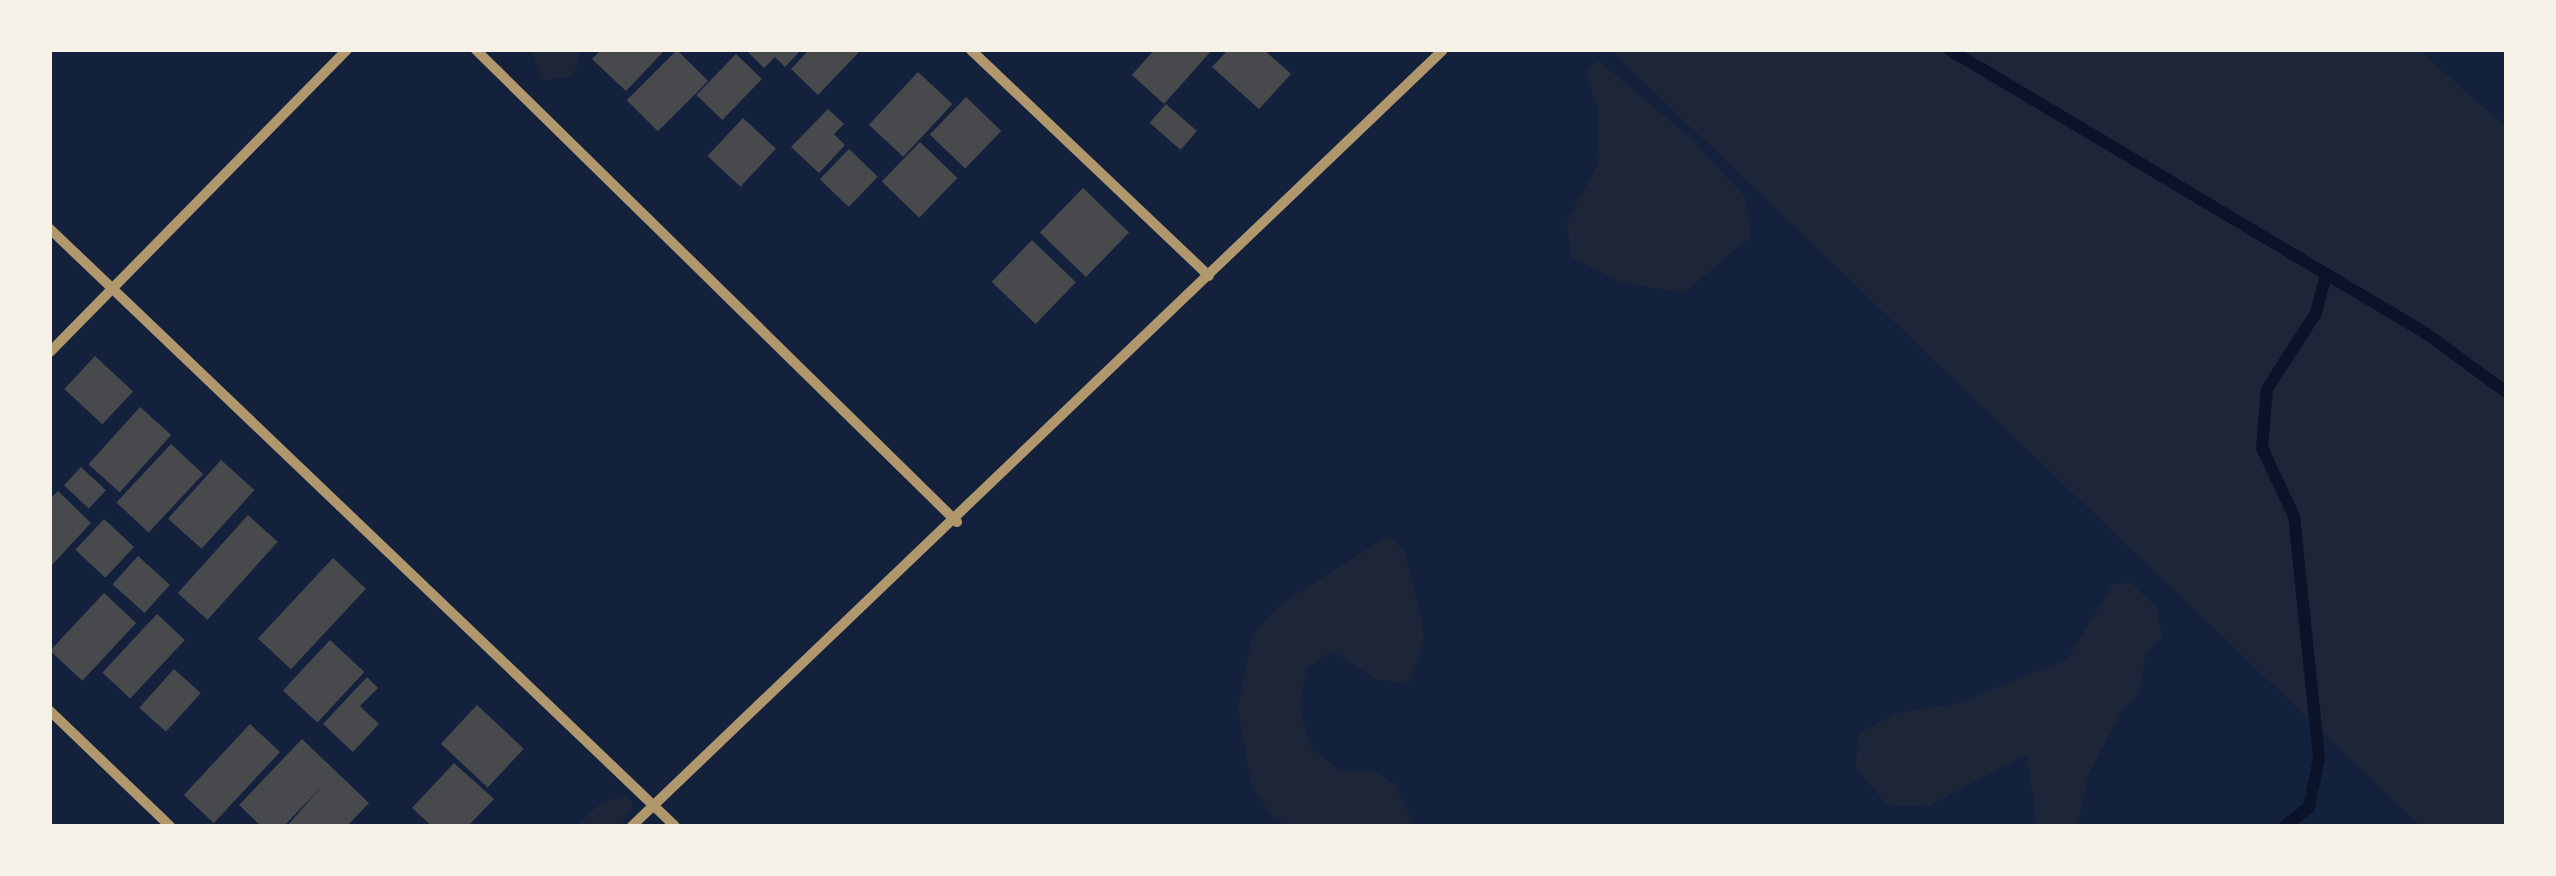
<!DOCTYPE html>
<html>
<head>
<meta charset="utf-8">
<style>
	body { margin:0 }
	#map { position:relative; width:2556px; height:876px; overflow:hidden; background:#14213d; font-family:Quicksand,sans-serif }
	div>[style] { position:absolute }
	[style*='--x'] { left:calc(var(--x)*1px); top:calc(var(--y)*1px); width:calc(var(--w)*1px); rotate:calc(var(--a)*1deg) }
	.green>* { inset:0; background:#1d2539 }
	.stream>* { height:12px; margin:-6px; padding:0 6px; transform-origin:6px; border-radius:6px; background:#0b132b }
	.building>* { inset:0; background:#48494c; transform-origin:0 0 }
	.minor>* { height:10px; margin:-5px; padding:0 5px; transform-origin:5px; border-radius:5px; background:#b1986c }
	span { translate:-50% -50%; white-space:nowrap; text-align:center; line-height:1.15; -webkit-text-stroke:10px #f6f1e7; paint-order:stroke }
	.frame { position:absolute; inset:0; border:52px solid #f6f1e7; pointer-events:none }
</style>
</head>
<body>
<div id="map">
	<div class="green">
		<div style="clip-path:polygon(532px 50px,579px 50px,578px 63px,571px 77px,541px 80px)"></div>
		<div style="clip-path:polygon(1610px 50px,2419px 50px,2506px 127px,2506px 826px,2420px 826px)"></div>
		<div style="clip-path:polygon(1599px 61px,1693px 140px,1745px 197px,1750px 237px,1684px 293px,1621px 282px,1571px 257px,1567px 222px,1597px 165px,1598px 108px,1585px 69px)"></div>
		<div style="clip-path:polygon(1389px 535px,1405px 553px,1422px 621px,1424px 642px,1409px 684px,1376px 679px,1332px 651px,1307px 668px,1299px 708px,1312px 749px,1341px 771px,1375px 772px,1395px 784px,1415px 826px,1289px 826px,1271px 817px,1250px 779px,1238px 709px,1252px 635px,1281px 604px)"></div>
		<div style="clip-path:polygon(2130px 582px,2157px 608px,2162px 636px,2145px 655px,2140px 693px,2123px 709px,2088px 775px,2078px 826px,2037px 826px,2027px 754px,1927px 807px,1887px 805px,1856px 768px,1858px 734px,1896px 713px,1960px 703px,2067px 659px,2113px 585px)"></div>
		<div style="clip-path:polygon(624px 796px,633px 803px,621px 826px,576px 826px,601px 803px)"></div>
	</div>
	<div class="stream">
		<div style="--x:1950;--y:50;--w:555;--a:30.77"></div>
		<div style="--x:2427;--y:334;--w:98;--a:36.3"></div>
		<div style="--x:2285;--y:826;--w:31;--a:-38"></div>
		<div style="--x:2309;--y:807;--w:50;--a:-78.5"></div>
		<div style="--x:2319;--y:758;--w:243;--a:-95.9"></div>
		<div style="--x:2294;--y:516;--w:75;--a:-115.2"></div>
		<div style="--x:2262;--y:448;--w:59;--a:-85.2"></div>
		<div style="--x:2267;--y:389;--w:90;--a:-57.2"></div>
		<div style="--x:2316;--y:313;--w:40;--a:-75.6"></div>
	</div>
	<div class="building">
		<div style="clip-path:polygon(601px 50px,665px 50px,626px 91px,592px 59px)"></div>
		<div style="left:677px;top:50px;width:44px;height:71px;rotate:45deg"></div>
		<div style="clip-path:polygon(746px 50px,801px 50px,785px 67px,775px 57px,764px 68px)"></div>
		<div style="clip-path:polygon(809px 50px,861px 50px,818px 95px,791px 69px)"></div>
		<div style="clip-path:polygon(1154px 50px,1212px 50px,1164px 104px,1132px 75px)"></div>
		<div style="clip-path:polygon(1228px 50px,1264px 50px,1291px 74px,1259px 109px,1212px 67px)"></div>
		<div style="left:736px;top:54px;width:36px;height:57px;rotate:44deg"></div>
		<div style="left:918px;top:72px;width:47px;height:72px;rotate:43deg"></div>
		<div style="left:966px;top:97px;width:49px;height:52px;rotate:44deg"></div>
		<div style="left:1166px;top:104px;width:41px;height:25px;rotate:41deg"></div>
		<div style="clip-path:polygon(828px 109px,844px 124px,834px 134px,845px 145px,819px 173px,791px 147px)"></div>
		<div style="left:743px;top:118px;width:45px;height:52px;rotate:43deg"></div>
		<div style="left:920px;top:142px;width:52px;height:55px;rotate:44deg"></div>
		<div style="left:849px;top:149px;width:40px;height:42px;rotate:44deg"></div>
		<div style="left:1083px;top:188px;width:64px;height:62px;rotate:44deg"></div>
		<div style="left:1032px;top:240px;width:61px;height:58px;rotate:44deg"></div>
		<div style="left:95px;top:356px;width:52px;height:45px;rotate:43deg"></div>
		<div style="left:140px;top:407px;width:42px;height:77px;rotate:42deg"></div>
		<div style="left:171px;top:444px;width:44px;height:80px;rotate:43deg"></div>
		<div style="left:221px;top:460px;width:45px;height:79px;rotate:42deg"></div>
		<div style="left:81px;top:467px;width:34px;height:25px;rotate:43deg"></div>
		<div style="clip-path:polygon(58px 491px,91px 523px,50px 567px,50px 499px)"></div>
		<div style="left:248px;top:515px;width:40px;height:105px;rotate:42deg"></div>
		<div style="left:104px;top:519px;width:41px;height:42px;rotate:43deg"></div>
		<div style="left:138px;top:556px;width:43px;height:38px;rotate:42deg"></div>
		<div style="left:333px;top:558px;width:45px;height:110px;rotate:43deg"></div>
		<div style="left:104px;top:593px;width:44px;height:79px;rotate:43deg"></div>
		<div style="left:157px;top:614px;width:38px;height:80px;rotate:43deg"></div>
		<div style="left:330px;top:640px;width:47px;height:69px;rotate:43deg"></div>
		<div style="left:174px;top:669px;width:36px;height:52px;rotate:42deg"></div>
		<div style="clip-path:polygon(367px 677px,378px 688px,360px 706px,379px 724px,353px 752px,323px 724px)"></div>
		<div style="left:477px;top:705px;width:64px;height:53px;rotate:43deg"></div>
		<div style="left:250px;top:724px;width:41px;height:97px;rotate:43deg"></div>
		<div style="clip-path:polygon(302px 739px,369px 803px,347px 826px,287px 826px,323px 785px,284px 826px,261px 826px,239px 805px)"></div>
		<div style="clip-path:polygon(454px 763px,494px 799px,468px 826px,432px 826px,412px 808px)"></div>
	</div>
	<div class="minor">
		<div style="--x:476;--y:50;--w:674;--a:44.46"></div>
		<div style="--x:971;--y:50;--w:328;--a:43.5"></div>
		<div style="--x:50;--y:229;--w:864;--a:43.69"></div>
		<div style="--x:50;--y:352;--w:424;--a:-45.5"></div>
		<div style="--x:50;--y:711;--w:166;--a:43.8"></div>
		<div style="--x:632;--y:826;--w:1122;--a:-43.74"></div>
	</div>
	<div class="frame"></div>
</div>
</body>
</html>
